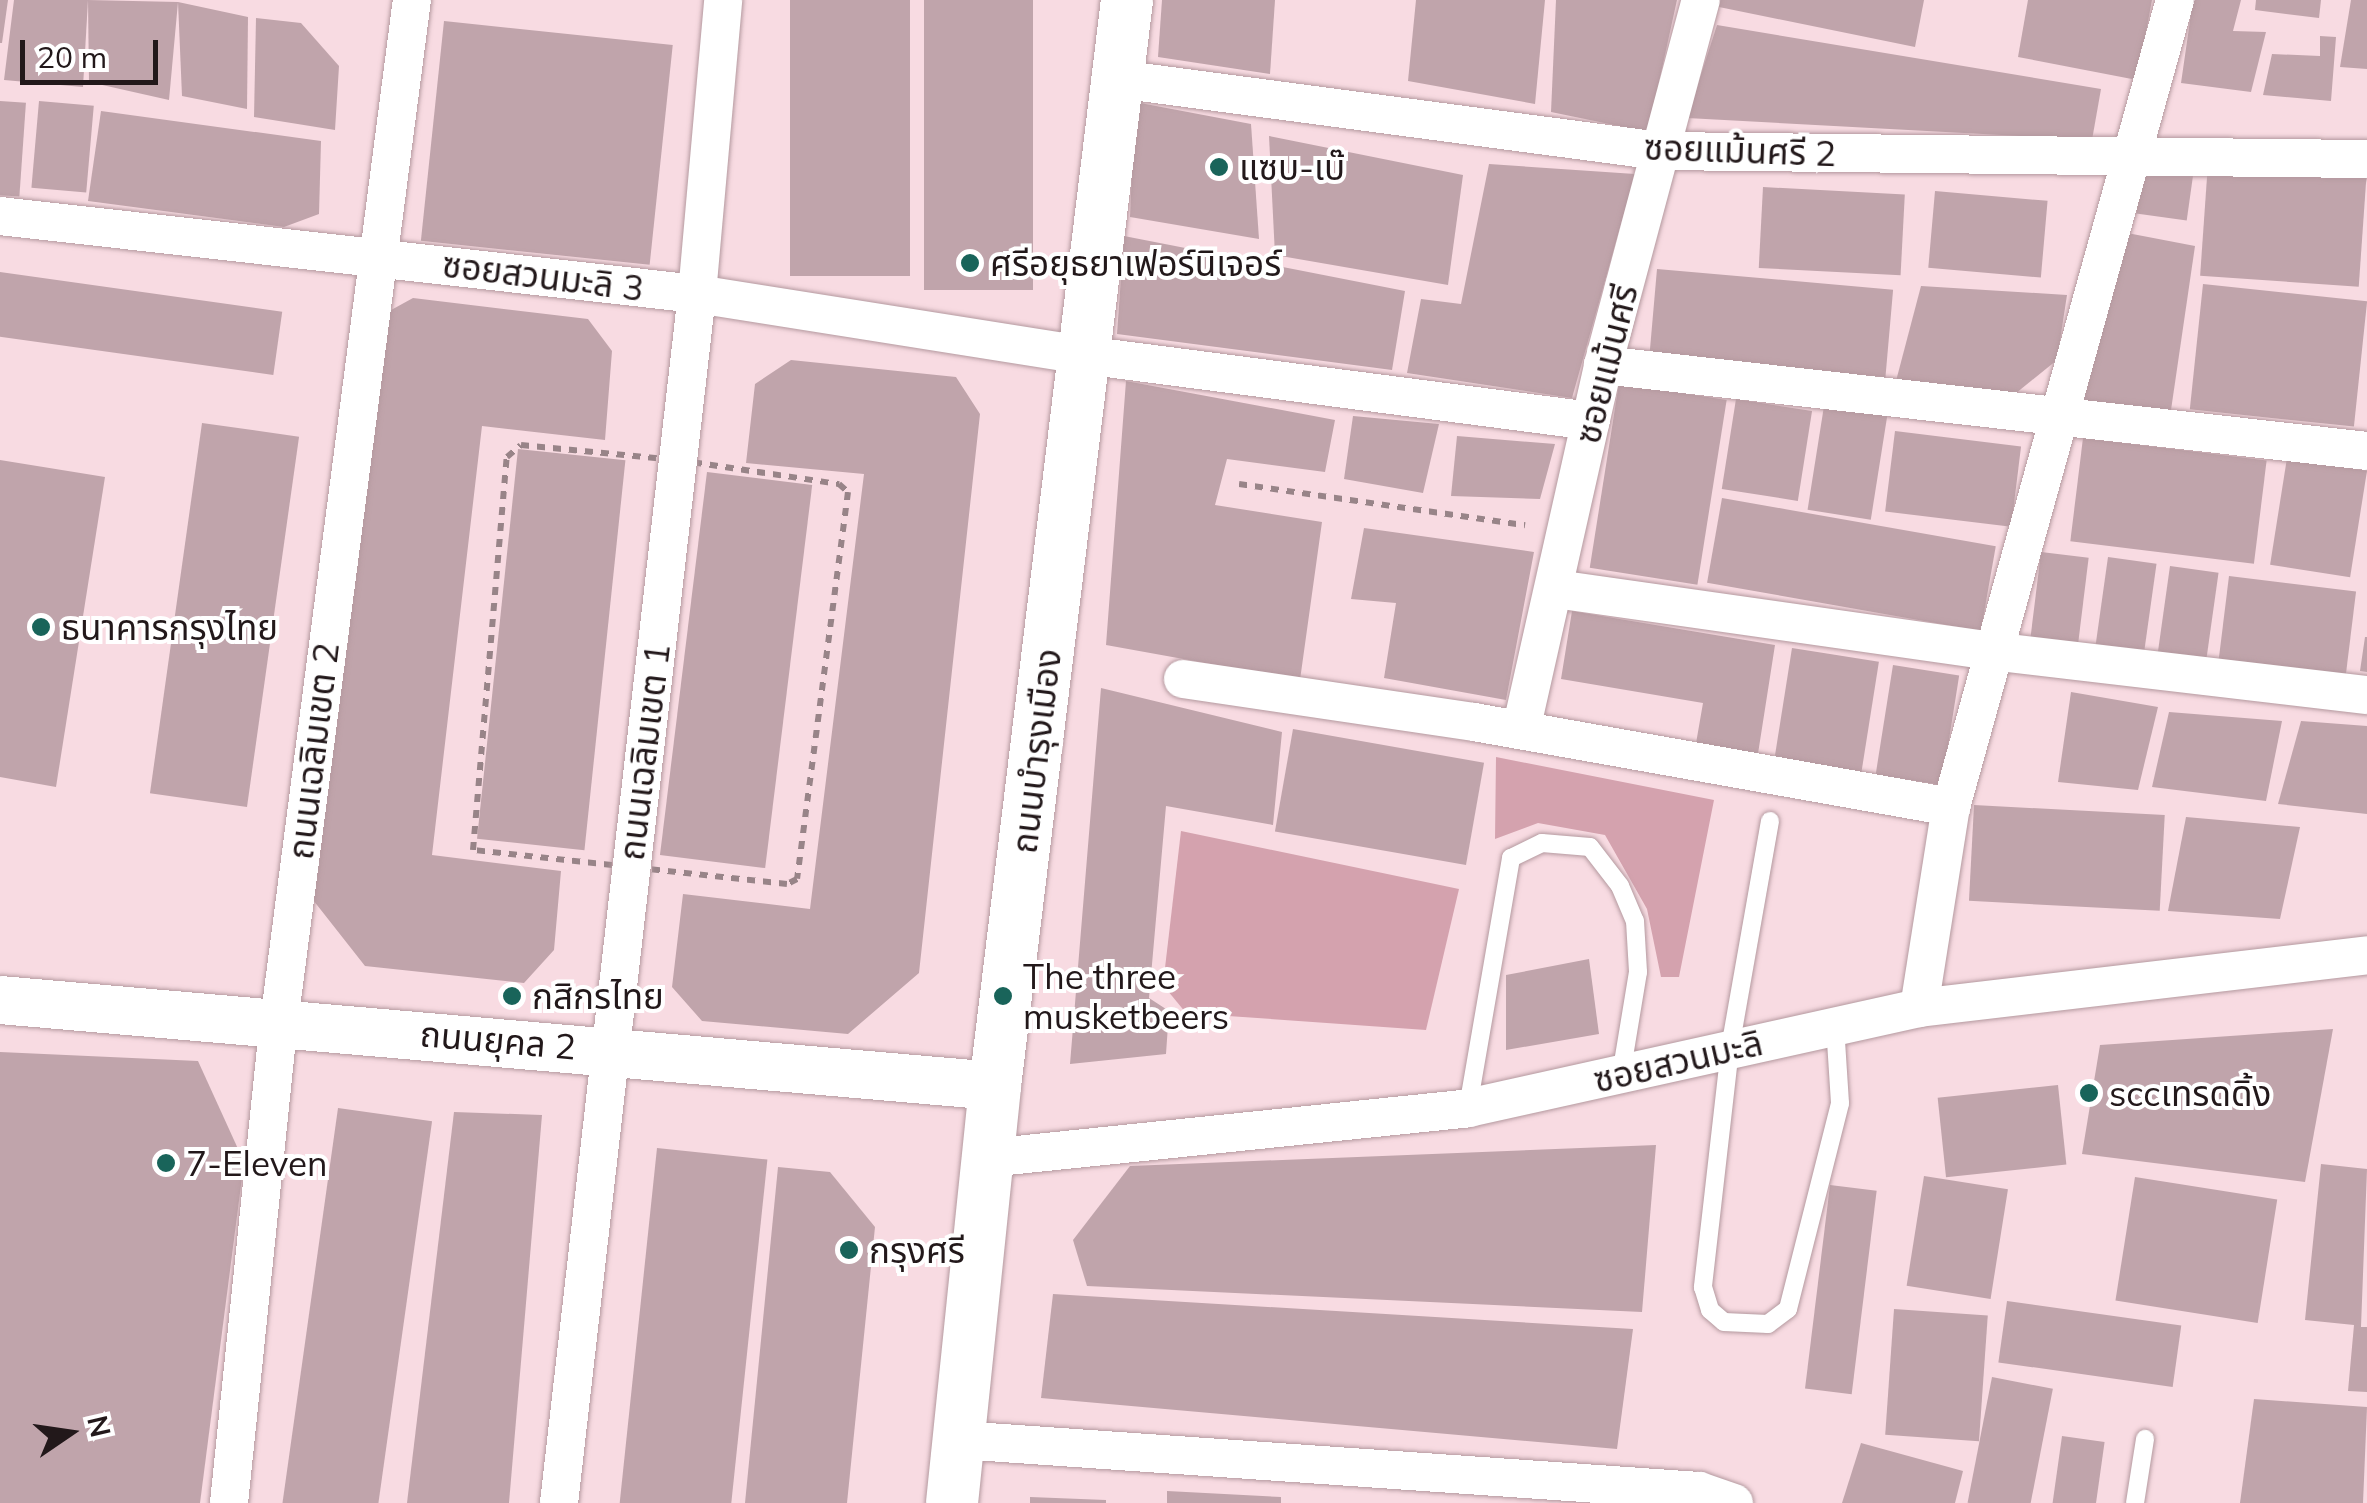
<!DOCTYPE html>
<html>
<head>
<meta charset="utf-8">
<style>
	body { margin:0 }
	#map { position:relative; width:2367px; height:1503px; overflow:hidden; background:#f8dbe2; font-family:Mulish,"Noto Sans Thai",sans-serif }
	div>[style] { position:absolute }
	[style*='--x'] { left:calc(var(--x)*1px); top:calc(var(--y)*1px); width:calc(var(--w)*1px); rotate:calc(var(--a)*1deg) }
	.green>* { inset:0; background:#d4a2ae }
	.building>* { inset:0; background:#c0a4ab; transform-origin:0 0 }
	.path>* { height:6px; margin-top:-3px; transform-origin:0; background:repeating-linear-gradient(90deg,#988488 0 8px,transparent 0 16px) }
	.roads { filter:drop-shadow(0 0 2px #b4999f) drop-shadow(0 0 2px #b4999f) }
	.service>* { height:18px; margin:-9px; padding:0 9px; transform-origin:9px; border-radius:9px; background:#fff }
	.minor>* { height:38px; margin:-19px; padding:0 19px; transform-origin:19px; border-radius:19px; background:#fff }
	.tertiary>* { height:48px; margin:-24px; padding:0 24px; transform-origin:24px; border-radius:24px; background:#fff }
	.secondary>* { height:52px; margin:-26px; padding:0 26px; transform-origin:26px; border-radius:26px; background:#fff }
	.dots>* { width:28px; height:28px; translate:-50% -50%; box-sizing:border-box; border:5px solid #fff; border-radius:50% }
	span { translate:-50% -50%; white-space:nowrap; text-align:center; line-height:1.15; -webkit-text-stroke:8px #fff; paint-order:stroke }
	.street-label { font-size:35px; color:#22181a }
	.poi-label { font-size:35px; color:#22181a }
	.left { translate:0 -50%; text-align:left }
	.north { position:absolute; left:20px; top:1383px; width:100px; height:100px; -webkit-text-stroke:8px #fff; paint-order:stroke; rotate:77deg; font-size:28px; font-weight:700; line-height:40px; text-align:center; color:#22181a }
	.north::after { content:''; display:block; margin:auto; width:35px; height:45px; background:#22181a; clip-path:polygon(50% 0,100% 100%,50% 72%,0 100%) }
	.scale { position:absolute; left:20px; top:40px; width:138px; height:45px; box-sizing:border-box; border:5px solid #22181a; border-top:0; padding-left:12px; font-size:30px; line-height:35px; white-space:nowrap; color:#22181a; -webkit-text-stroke:8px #fff; paint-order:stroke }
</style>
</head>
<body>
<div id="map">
	<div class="green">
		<div style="clip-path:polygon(1496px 757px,1714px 800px,1679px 977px,1661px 977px,1647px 909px,1605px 835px,1538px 823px,1495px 839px)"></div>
		<div style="clip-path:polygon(1181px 831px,1459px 889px,1426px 1030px,1186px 1013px,1163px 985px)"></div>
	</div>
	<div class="building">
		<div style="clip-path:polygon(0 0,8px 0,2px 43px,0 43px)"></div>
		<div style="clip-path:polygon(14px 0,88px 0,83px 87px,4px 80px)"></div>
		<div style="clip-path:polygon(88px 0,178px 2px,169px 100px,89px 82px)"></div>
		<div style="left:790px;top:0;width:120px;height:276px"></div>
		<div style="left:924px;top:0;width:109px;height:290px"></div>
		<div style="clip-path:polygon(1162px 0,1275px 0,1270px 74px,1158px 57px)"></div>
		<div style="clip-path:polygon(1416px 0,1545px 0,1535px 104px,1408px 81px)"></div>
		<div style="clip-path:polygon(1556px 0,1677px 0,1648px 132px,1551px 112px)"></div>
		<div style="clip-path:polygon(1720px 0,1924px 0,1915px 47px,1719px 7px)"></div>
		<div style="clip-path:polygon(2028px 0,2152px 0,2137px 80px,2018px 57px)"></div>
		<div style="clip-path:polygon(2193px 0,2241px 0,2233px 31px,2266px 32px,2251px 92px,2181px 83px)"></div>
		<div style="clip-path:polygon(2256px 0,2321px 0,2319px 18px,2255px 10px)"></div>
		<div style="clip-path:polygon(2351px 0,2367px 0,2367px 69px,2340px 67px)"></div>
		<div style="clip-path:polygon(178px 2px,248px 17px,247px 109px,182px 96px)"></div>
		<div style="clip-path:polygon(256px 18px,301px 23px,339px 66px,335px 130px,254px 117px)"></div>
		<div style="left:444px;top:21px;width:230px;height:221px;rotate:6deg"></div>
		<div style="clip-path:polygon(1717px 25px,2101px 89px,2092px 140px,1687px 118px)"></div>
		<div style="clip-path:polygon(2320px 36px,2336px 37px,2331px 101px,2263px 95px,2272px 54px,2320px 56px)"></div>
		<div style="left:0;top:101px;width:26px;height:94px;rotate:4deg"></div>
		<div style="left:39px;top:101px;width:55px;height:87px;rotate:5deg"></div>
		<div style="clip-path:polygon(1135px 102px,1251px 124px,1259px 239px,1130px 217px)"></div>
		<div style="clip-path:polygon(101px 111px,321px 141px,319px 214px,284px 227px,88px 201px)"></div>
		<div style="clip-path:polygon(1269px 136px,1463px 175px,1448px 285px,1275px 255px)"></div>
		<div style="left:2144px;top:158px;width:51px;height:56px;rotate:8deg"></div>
		<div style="left:2208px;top:163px;width:159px;height:113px;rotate:4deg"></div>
		<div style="clip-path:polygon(1489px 164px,1635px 174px,1572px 398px,1407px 373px,1421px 299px,1461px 304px)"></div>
		<div style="left:1763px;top:187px;width:142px;height:81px;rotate:3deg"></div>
		<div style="left:1935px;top:191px;width:113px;height:77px;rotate:5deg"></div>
		<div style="clip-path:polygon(2122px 232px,2195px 246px,2171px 410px,2083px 403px)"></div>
		<div style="clip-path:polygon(1124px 236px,1405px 291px,1392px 370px,1117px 334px)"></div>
		<div style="left:1657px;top:269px;width:237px;height:88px;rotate:5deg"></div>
		<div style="left:0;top:272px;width:285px;height:64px;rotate:8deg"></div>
		<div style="left:2203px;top:284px;width:165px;height:126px;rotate:6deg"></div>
		<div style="clip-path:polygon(1921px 286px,2067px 295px,2057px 360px,2010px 398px,1896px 381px)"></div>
		<div style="clip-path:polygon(413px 298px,588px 319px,612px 351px,605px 440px,482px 426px,432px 855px,561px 871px,554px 950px,524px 983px,365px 966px,306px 891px,373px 320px)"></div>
		<div style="clip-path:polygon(791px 360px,956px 377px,980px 414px,919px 973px,848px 1034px,702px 1021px,672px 987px,683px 894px,810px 909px,864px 474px,746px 463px,755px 384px)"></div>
		<div style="clip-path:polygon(1126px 381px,1335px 420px,1325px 472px,1227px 459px,1215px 505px,1322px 522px,1300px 680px,1106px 645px)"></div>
		<div style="left:1619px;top:383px;width:109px;height:187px;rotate:9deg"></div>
		<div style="left:1736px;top:399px;width:77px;height:91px;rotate:9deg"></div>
		<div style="left:1824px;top:406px;width:64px;height:105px;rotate:9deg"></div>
		<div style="clip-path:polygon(1353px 416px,1439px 424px,1423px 493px,1344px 479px)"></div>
		<div style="left:202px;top:423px;width:98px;height:374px;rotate:8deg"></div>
		<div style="left:1895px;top:431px;width:127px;height:81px;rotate:7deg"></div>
		<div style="clip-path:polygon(1457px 436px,1555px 444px,1540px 499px,1451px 496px)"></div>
		<div style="left:2083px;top:438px;width:185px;height:104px;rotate:7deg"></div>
		<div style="left:518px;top:449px;width:108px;height:392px;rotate:6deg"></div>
		<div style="left:2287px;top:458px;width:81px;height:108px;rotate:9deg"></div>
		<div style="clip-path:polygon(0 460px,105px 477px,56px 787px,0 777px)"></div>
		<div style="left:707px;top:472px;width:106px;height:386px;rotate:7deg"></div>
		<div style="left:1722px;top:498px;width:278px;height:86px;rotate:10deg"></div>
		<div style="clip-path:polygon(1364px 528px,1534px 552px,1506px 700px,1384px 678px,1396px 603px,1351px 599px)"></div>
		<div style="left:2041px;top:552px;width:48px;height:91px;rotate:7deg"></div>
		<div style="left:2108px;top:557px;width:49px;height:91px;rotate:8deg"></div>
		<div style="left:2170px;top:566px;width:49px;height:92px;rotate:8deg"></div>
		<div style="left:2229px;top:576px;width:128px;height:84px;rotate:7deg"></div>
		<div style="clip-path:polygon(1572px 611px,1775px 645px,1757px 760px,1695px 749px,1703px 703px,1561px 679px)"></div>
		<div style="clip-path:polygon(2365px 637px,2367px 637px,2367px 672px,2360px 671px)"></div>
		<div style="left:1792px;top:648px;width:88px;height:118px;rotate:9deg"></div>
		<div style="left:1893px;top:665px;width:67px;height:111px;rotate:9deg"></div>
		<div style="clip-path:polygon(1101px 688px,1282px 732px,1273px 825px,1166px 806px,1149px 998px,1169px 1011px,1166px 1054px,1070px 1064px)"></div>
		<div style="clip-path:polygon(2071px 692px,2158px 707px,2138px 790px,2058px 782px)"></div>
		<div style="clip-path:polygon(2169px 712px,2282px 721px,2266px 801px,2152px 787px)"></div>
		<div style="clip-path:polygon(2301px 721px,2367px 726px,2367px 814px,2278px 804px)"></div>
		<div style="left:1293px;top:729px;width:194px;height:104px;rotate:10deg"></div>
		<div style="left:1974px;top:805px;width:191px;height:96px;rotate:3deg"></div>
		<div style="clip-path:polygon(2186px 817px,2300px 827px,2280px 919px,2168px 911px)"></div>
		<div style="clip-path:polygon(1589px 959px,1599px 1034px,1506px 1050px,1506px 975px)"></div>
		<div style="clip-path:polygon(2333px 1029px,2305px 1182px,2082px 1154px,2100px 1045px)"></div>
		<div style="clip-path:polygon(0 1052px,198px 1061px,244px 1162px,200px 1503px,0 1503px)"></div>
		<div style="left:2058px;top:1085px;width:80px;height:121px;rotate:84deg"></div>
		<div style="left:338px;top:1108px;width:95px;height:399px;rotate:8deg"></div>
		<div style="clip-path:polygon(454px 1112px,542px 1115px,509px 1503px,407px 1503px)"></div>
		<div style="clip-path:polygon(1656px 1145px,1642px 1312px,1087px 1286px,1073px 1240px,1130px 1166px)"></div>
		<div style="left:657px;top:1148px;width:111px;height:357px;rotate:6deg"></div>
		<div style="clip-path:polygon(2321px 1164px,2367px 1169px,2361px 1327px,2367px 1327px,2367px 1392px,2348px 1391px,2354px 1325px,2305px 1320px)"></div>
		<div style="clip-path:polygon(778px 1167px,830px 1172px,875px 1227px,847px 1503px,745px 1503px)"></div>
		<div style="left:1924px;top:1176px;width:85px;height:111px;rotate:9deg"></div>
		<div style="left:2135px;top:1177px;width:144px;height:125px;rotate:9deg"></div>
		<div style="left:1830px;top:1185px;width:47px;height:205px;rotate:7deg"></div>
		<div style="clip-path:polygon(1053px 1294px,1633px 1329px,1617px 1449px,1041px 1398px)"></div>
		<div style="left:2007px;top:1301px;width:176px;height:62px;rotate:8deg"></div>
		<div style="left:1894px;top:1309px;width:94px;height:126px;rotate:4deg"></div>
		<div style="left:1992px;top:1377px;width:62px;height:128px;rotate:11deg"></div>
		<div style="clip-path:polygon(2254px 1399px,2367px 1407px,2363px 1503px,2240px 1503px)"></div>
		<div style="left:2062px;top:1436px;width:43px;height:68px;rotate:8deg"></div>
		<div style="clip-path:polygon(1861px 1443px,1963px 1471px,1955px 1503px,1842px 1503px)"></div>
		<div style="clip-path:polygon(1167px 1491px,1281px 1497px,1281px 1503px,1167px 1503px)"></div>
		<div style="clip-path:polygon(1030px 1497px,1106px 1500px,1106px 1503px,1030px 1503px)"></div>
	</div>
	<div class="path">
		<div style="--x:521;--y:445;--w:158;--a:5.5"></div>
		<div style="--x:678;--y:460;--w:163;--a:8.5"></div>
		<div style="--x:839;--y:484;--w:12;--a:42"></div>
		<div style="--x:848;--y:492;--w:390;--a:97.5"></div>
		<div style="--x:797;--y:879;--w:11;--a:153"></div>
		<div style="--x:787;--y:884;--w:316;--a:-173.8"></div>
		<div style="--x:473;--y:850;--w:394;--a:-85.1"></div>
		<div style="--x:507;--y:457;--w:18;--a:-41"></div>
		<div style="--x:1239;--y:484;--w:289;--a:8.2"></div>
	</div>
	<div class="roads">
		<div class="service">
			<div style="--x:1770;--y:821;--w:231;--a:100"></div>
			<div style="--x:1730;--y:1049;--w:240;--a:96.5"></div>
			<div style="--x:1703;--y:1287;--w:24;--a:73"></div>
			<div style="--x:1710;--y:1310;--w:18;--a:41"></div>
			<div style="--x:1724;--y:1322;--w:44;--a:2.6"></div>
			<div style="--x:1768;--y:1324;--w:25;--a:-37"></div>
			<div style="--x:1788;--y:1309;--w:212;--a:-75.8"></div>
			<div style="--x:1840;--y:1103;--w:78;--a:-93.7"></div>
			<div style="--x:1468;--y:1107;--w:253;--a:-80.2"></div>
			<div style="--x:1511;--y:858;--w:34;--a:-26"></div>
			<div style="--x:1542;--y:843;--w:48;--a:4.8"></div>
			<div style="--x:1590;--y:847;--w:49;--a:52.4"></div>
			<div style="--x:1620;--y:886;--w:38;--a:67"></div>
			<div style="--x:1635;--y:921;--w:51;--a:86.6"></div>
			<div style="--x:1638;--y:972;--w:104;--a:99.4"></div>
			<div style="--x:2135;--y:1503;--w:65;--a:-81.1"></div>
		</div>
		<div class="minor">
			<div style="--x:1118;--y:79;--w:547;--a:7.57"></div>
			<div style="--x:1660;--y:151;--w:707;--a:0.65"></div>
			<div style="--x:0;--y:216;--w:701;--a:6.39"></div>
			<div style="--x:697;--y:294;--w:392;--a:9"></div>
			<div style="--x:1084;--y:355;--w:511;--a:7.42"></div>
			<div style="--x:1603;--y:365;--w:769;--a:6.42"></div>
			<div style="--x:1556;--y:589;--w:440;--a:8.1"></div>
			<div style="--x:1992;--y:651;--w:378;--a:6.7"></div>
			<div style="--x:1183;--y:679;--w:294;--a:8.4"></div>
			<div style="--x:1474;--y:722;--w:485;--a:10.1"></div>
			<div style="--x:1521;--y:730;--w:374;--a:-77.3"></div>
			<div style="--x:1603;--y:365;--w:378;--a:-75"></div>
			<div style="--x:1919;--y:1008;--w:204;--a:-81"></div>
			<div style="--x:1951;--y:807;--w:838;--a:-74.49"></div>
			<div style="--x:988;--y:1158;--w:483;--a:-5.9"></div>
			<div style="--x:1468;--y:1108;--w:462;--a:-12.5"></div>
			<div style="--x:1919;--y:1008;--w:451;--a:-6.7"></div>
			<div style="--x:959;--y:1440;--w:742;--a:3.94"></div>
			<div style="--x:1699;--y:1491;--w:37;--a:19"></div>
			<div style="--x:229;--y:1503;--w:484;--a:-84.1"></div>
			<div style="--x:279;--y:1022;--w:1031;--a:-82.59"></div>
			<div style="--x:559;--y:1503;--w:1217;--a:-83.49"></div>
			<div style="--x:697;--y:294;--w:295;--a:-84.9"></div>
		</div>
		<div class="tertiary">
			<div style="--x:0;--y:1000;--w:999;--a:4.94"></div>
		</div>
		<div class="secondary">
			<div style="--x:952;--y:1503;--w:419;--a:-84.1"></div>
			<div style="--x:995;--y:1086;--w:1094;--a:-83.07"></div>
		</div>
	</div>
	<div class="dots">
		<div style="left:1219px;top:167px;background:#19645a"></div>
		<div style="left:970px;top:263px;background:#19645a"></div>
		<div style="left:41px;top:627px;background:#19645a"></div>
		<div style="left:512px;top:996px;background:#19645a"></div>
		<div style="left:1003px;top:996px;background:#19645a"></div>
		<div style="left:2089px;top:1093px;background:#19645a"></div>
		<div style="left:166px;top:1163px;background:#19645a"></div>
		<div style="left:849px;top:1250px;background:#19645a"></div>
	</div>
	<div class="street-label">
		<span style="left:1740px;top:150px;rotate:2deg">ซอยแม้นศรี 2</span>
		<span style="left:543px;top:276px;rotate:7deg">ซอยสวนมะลิ 3</span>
		<span style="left:1606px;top:364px;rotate:-76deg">ซอยแม้นศรี</span>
		<span style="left:313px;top:751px;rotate:-83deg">ถนนเฉลิมเขต 2</span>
		<span style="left:1036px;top:751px;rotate:-83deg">ถนนบำรุงเมือง</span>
		<span style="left:644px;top:752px;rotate:-83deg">ถนนเฉลิมเขต 1</span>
		<span style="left:498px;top:1040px;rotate:5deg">ถนนยุคล 2</span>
		<span style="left:1678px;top:1061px;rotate:-13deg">ซอยสวนมะลิ</span>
	</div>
	<div class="poi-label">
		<span class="left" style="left:1239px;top:167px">แซบ-เบ๊</span>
		<span class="left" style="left:990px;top:263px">ศรีอยุธยาเฟอร์นิเจอร์</span>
		<span class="left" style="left:61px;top:627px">ธนาคารกรุงไทย</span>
		<span class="left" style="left:1023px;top:996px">The three<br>musketbeers</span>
		<span class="left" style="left:532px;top:996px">กสิกรไทย</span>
		<span class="left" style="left:2109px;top:1093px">sccเทรดดิ้ง</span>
		<span class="left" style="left:186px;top:1163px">7-Eleven</span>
		<span class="left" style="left:869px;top:1250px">กรุงศรี</span>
	</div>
	<div class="north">N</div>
	<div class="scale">20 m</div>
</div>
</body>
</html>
